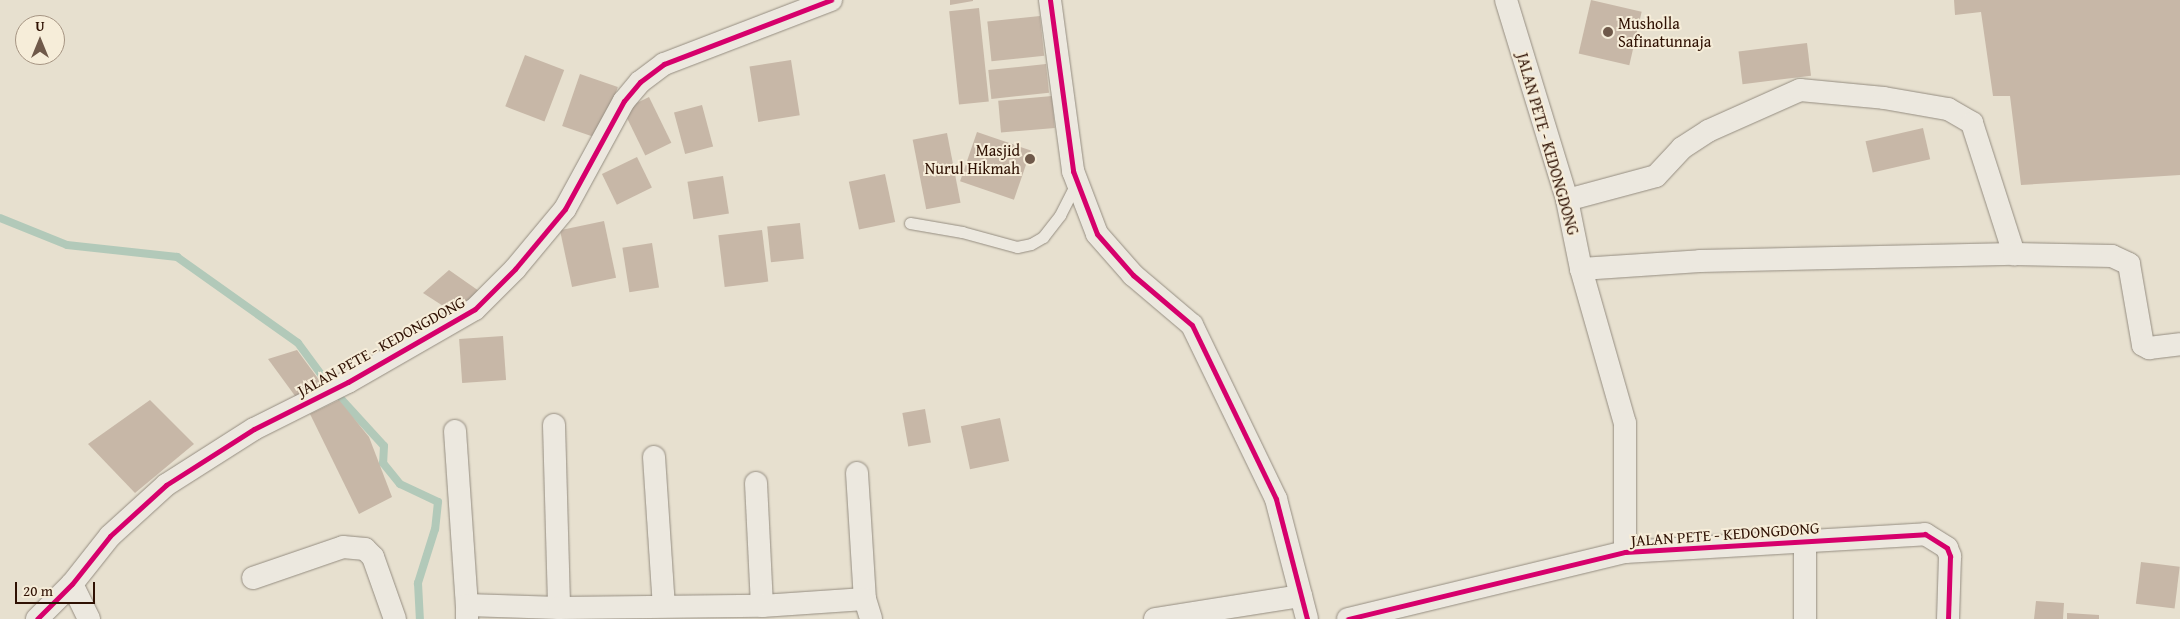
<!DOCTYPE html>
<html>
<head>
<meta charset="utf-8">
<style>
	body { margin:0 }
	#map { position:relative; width:2180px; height:619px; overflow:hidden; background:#e7e0cf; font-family:"Gentium Book Plus",serif }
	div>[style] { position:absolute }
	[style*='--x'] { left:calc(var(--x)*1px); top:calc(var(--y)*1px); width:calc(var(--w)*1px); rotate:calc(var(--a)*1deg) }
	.stream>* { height:8px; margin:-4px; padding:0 4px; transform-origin:4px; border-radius:4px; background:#b2c9b9 }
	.building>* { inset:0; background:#c7b7a7; transform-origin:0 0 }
	.roads { filter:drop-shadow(0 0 1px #958d81) drop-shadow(0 0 1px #958d81) }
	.lane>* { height:11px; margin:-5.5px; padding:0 5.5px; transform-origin:5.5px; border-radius:5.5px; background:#ece8df }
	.street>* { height:22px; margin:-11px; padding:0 11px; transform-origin:11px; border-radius:11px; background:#ece8df }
	.cycleway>* { height:5px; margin:-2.5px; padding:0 2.5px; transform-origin:2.5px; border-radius:2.5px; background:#d6006c }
	.dots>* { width:14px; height:14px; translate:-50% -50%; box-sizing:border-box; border:2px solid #f6edd9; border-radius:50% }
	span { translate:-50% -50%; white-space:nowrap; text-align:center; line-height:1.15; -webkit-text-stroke:4px #f6edd9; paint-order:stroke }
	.poi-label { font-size:16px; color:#2f1103 }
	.left { translate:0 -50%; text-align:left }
	.right { translate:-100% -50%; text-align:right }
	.street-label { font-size:16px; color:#2f1103 }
	.north { position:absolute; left:15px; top:15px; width:50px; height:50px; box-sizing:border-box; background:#f6edd9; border:1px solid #a69583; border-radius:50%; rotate:0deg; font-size:14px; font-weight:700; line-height:20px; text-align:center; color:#2f1103 }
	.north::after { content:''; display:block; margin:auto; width:18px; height:22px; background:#6f594a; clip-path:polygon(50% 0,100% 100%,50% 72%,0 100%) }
	.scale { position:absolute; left:15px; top:582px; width:80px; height:22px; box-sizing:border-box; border:2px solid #2f1103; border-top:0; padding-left:6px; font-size:15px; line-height:18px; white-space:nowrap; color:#2f1103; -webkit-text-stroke:4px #f6edd9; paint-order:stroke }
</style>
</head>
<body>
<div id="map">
	<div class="stream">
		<div style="--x:0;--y:218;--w:72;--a:21.9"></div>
		<div style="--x:67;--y:245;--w:111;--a:6.2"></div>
		<div style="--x:177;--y:257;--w:148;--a:35.4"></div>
		<div style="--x:298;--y:343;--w:56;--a:53.7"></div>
		<div style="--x:342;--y:400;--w:62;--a:47.6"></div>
		<div style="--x:384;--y:446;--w:17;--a:93"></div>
		<div style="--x:383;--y:463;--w:27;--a:51"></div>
		<div style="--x:400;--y:484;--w:42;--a:25.3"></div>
		<div style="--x:438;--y:502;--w:27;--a:96"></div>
		<div style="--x:435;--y:529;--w:57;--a:107.5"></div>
		<div style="--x:418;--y:583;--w:36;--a:87"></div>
	</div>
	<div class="building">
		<div style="clip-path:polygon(950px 0,973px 0,973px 1px,950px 5px)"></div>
		<div style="left:1591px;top:0;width:52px;height:55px;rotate:13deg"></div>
		<div style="clip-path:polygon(1954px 0,2180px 0,2180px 175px,2021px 185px,2010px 96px,1993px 96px,1981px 12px,1955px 15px)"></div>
		<div style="left:979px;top:8px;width:94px;height:30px;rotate:84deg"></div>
		<div style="left:1040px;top:16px;width:40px;height:53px;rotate:84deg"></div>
		<div style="left:1807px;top:43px;width:33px;height:69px;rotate:83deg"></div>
		<div style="left:525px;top:55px;width:42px;height:55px;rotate:21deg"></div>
		<div style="left:791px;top:60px;width:56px;height:42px;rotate:81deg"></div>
		<div style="left:1046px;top:64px;width:29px;height:58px;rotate:84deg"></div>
		<div style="left:580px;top:74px;width:40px;height:55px;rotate:19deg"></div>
		<div style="left:1052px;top:96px;width:32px;height:54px;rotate:85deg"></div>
		<div style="left:649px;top:97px;width:51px;height:29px;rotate:64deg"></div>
		<div style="left:702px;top:105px;width:43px;height:29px;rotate:75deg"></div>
		<div style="left:1923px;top:128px;width:32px;height:59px;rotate:77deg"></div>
		<div style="left:977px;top:132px;width:57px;height:52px;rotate:19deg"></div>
		<div style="left:947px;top:133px;width:71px;height:35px;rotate:79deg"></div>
		<div style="left:637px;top:157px;width:34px;height:39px;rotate:64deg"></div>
		<div style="left:885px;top:174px;width:49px;height:37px;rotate:78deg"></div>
		<div style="left:723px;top:176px;width:38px;height:36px;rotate:81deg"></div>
		<div style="left:604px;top:221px;width:58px;height:45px;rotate:78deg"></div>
		<div style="left:800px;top:223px;width:36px;height:33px;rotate:84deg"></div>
		<div style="left:762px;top:230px;width:52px;height:44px;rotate:83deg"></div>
		<div style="left:652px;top:243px;width:45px;height:30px;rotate:81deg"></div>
		<div style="clip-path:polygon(449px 270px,479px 291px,454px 313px,423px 293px)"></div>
		<div style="left:503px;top:336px;width:44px;height:44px;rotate:86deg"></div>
		<div style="clip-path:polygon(297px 350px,325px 388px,298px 400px,268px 359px)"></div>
		<div style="clip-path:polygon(150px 400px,194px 444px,135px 493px,88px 444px)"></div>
		<div style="clip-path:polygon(339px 400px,369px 437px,392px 497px,359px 514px,310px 414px)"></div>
		<div style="left:925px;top:409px;width:34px;height:23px;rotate:80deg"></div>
		<div style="left:1000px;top:418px;width:44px;height:40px;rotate:78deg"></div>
		<div style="left:2141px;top:562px;width:39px;height:42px;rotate:7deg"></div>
		<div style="clip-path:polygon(2036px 601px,2064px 603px,2063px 619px,2034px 619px)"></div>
		<div style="clip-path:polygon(2067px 613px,2099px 615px,2099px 619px,2067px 619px)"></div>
	</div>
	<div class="roads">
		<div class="lane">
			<div style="--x:910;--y:223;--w:53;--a:9.8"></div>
			<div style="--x:962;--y:232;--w:57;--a:15.3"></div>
			<div style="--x:1017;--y:247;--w:14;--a:-12"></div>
			<div style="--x:1031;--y:244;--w:14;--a:-30"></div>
			<div style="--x:1043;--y:237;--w:28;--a:-52"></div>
			<div style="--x:1060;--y:215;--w:37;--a:-63"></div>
		</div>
		<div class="street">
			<div style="--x:1050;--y:0;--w:173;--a:82.3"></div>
			<div style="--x:1073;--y:171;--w:67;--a:69.1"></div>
			<div style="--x:1097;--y:234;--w:55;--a:48.7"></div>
			<div style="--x:1133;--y:275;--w:77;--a:40.3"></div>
			<div style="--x:1192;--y:325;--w:193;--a:64.2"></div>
			<div style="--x:1276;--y:499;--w:124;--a:75.5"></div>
			<div style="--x:1506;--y:0;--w:209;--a:73"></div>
			<div style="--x:1567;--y:200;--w:70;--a:78.5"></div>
			<div style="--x:1581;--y:269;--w:160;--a:74.1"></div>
			<div style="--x:1625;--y:423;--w:129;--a:90"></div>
			<div style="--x:1567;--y:200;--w:92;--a:-15.1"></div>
			<div style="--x:1656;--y:176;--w:38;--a:-47"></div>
			<div style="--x:1682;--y:148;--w:31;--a:-33"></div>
			<div style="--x:1708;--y:131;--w:101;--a:-24"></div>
			<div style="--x:1800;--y:90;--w:84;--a:5.4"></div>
			<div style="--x:1884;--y:98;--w:65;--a:9.8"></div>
			<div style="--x:1948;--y:109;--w:28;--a:30"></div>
			<div style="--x:1972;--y:123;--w:138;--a:72.2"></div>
			<div style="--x:1581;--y:269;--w:119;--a:-3.8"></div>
			<div style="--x:1700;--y:261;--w:314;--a:-1.3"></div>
			<div style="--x:2014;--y:254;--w:98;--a:1.2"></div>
			<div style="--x:2112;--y:256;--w:19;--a:25"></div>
			<div style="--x:2129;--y:264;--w:82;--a:80.2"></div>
			<div style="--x:2143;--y:345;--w:7;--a:27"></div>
			<div style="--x:2149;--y:348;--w:31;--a:-7"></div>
			<div style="--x:554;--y:425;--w:183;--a:88.4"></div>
			<div style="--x:455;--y:431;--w:174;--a:86.1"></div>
			<div style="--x:654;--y:457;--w:149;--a:86.2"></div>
			<div style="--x:857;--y:473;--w:126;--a:86.4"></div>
			<div style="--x:756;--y:483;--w:123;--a:87.2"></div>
			<div style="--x:1805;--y:541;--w:78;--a:90"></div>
			<div style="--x:253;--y:578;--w:95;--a:-19"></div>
			<div style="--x:343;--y:547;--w:22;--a:5"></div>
			<div style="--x:365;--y:549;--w:11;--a:45"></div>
			<div style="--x:373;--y:557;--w:66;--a:70.5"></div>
			<div style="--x:72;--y:584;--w:39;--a:64"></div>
			<div style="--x:37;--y:619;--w:49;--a:-45"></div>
			<div style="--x:72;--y:584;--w:61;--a:-51.6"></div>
			<div style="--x:110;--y:536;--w:76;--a:-42.3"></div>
			<div style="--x:166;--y:485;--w:104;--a:-32.5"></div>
			<div style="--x:254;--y:429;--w:105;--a:-26.6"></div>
			<div style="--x:348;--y:382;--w:146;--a:-29.9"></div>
			<div style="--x:475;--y:309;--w:57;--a:-45"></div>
			<div style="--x:515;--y:269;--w:78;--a:-50.2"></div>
			<div style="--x:565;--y:209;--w:123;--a:-61.4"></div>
			<div style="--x:624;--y:101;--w:25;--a:-50"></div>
			<div style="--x:640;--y:82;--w:30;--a:-37"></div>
			<div style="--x:664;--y:64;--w:179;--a:-21"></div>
			<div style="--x:467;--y:619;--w:14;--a:-90"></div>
			<div style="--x:467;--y:605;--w:92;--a:1.9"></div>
			<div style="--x:559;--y:608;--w:203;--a:-0.6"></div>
			<div style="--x:762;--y:606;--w:103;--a:-3.9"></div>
			<div style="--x:865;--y:599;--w:21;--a:73"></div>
			<div style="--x:1155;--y:619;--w:148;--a:-9"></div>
			<div style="--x:1348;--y:619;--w:285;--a:-13.6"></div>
			<div style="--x:1625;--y:552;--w:301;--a:-3.4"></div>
			<div style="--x:1925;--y:534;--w:26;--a:32"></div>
			<div style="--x:1947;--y:548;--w:9;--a:69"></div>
			<div style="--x:1950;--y:556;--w:63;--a:91.8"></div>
		</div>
	</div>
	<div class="cycleway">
		<div style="--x:1050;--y:0;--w:173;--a:82.3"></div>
		<div style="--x:1073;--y:171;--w:67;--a:69.1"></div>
		<div style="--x:1097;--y:234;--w:55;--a:48.7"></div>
		<div style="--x:1133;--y:275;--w:77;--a:40.3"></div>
		<div style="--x:1192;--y:325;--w:193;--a:64.2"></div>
		<div style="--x:1276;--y:499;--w:124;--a:75.5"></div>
		<div style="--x:37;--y:619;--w:49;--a:-45"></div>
		<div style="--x:72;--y:584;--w:61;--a:-51.6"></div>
		<div style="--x:110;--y:536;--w:76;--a:-42.3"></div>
		<div style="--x:166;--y:485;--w:104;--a:-32.5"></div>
		<div style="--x:254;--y:429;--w:105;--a:-26.6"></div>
		<div style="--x:348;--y:382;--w:146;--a:-29.9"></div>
		<div style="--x:475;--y:309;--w:57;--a:-45"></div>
		<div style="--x:515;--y:269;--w:78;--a:-50.2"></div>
		<div style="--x:565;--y:209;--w:123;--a:-61.4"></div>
		<div style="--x:624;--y:101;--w:25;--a:-50"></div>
		<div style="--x:640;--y:82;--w:30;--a:-37"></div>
		<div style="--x:664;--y:64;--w:179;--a:-21"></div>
		<div style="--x:1348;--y:619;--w:285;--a:-13.6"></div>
		<div style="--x:1625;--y:552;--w:301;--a:-3.4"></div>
		<div style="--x:1925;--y:534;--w:26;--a:32"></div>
		<div style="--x:1947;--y:548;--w:9;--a:69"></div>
		<div style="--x:1950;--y:556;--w:63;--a:91.8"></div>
	</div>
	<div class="dots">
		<div style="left:1608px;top:32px;background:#6f594a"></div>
		<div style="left:1030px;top:159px;background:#6f594a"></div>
	</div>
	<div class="poi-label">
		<span class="left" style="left:1618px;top:32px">Musholla<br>Safinatunnaja</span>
		<span class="right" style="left:1020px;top:159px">Masjid<br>Nurul Hikmah</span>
	</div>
	<div class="street-label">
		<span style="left:1548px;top:144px;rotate:74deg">JALAN PETE - KEDONGDONG</span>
		<span style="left:381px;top:346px;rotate:-29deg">JALAN PETE - KEDONGDONG</span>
		<span style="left:1725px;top:534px;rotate:-4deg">JALAN PETE - KEDONGDONG</span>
	</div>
	<div class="north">U</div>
	<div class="scale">20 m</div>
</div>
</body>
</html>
